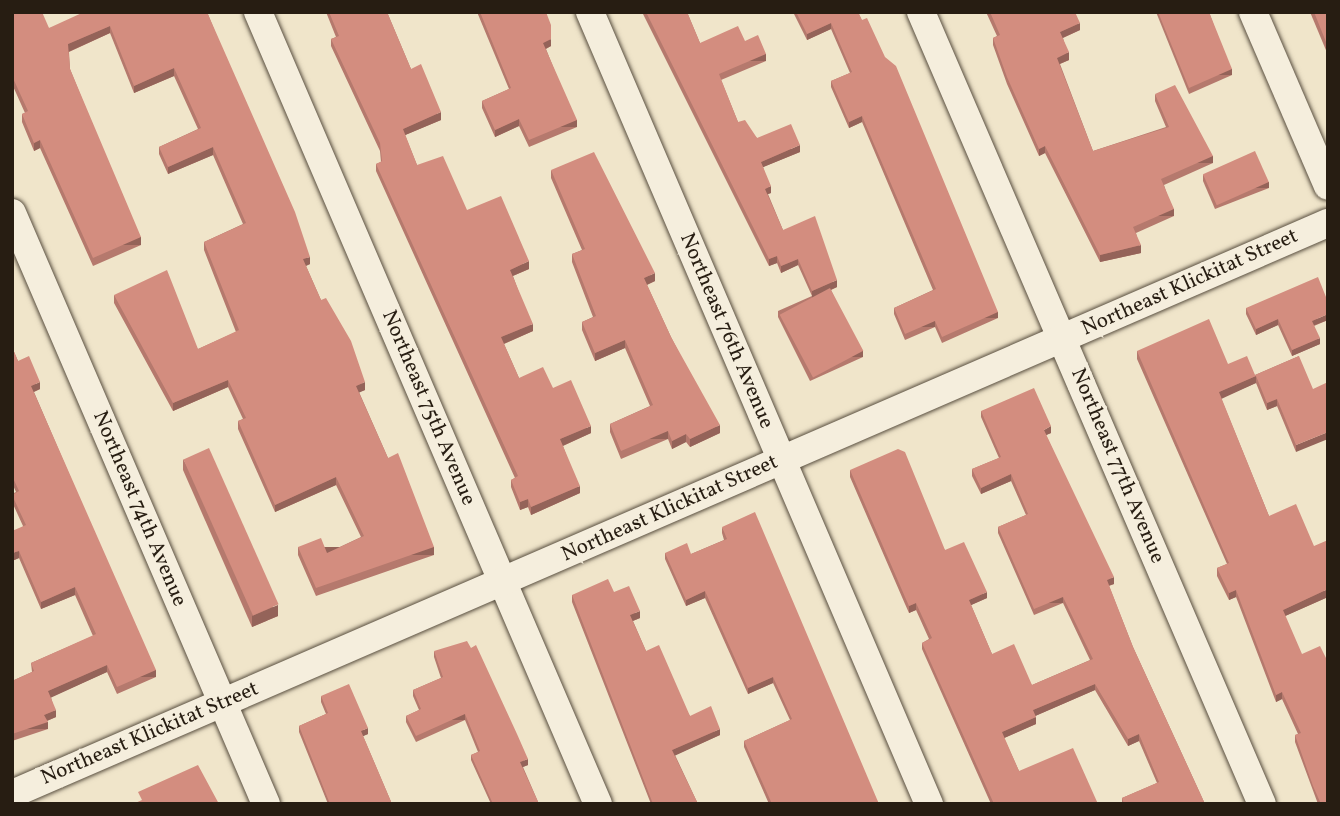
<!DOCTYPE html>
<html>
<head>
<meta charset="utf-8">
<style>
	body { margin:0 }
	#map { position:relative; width:1340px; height:816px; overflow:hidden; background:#f0e5ca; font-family:Vollkorn,serif }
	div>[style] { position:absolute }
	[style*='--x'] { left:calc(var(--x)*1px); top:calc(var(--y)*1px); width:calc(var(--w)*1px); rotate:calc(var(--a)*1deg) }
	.roads { filter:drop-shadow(0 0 2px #594f40) drop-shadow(0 0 2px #594f40) }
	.minor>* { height:28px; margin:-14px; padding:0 14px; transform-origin:14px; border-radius:14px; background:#f5eedd }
	.wall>* { inset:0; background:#b5796d }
	.shaded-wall>* { inset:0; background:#946359; transform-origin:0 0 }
	.building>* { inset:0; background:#d38d7f; transform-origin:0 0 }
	span { translate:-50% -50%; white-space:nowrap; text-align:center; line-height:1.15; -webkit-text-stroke:7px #f5eedd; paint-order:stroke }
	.street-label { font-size:21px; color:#271d12 }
	.frame { position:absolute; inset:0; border:14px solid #271d12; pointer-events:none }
</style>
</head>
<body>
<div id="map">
	<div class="roads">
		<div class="minor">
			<div style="--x:258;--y:12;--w:862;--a:66.77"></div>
			<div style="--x:590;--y:12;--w:862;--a:66.83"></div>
			<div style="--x:921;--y:12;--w:862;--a:66.71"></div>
			<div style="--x:1253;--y:12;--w:189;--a:66.7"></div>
			<div style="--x:12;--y:213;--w:643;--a:66.74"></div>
			<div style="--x:12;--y:794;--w:1435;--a:-23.46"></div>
		</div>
	</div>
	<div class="wall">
		<div style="clip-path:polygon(12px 12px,49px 28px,207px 12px,310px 264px,306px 266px,321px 300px,365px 390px,359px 392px,388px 458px,434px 555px,316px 596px,298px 555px,298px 547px,327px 553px,361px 537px,336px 485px,275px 512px,238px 429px,238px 421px,243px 419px,228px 387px,173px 411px,114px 303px,114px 295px,198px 349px,236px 332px,204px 250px,204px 242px,243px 224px,213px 155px,168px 174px,159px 154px,159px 147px,198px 129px,174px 76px,134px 93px,110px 33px,69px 52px,70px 69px,141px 245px,93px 266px,40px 148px,34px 151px,22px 122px,22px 114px,25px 113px,12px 84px)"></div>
		<div style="clip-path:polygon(326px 12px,387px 12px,411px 69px,441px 120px,405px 135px,417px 165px,529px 269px,513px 276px,533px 331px,504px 344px,519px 378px,553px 388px,591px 433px,563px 446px,580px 493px,531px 515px,528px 507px,520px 510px,511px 487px,511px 480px,515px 478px,376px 171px,376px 164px,381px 162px,380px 151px,331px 46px,331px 39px,336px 37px)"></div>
		<div style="clip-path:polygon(477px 12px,546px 12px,551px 46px,546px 49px,577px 127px,529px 147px,519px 126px,495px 137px,482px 108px,482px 101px,509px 89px)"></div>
		<div style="clip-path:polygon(642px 12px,687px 12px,700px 43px,745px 41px,766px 61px,721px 80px,738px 122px,757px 138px,800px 152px,763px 167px,771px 193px,768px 194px,783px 230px,837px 287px,831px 290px,863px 357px,810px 381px,778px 317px,778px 311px,812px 296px,798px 265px,781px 273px,777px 263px,769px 266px)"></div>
		<div style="clip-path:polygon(793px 12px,858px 12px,998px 318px,942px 343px,935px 327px,905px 340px,894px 314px,894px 308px,933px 290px,862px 122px,849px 128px,831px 87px,831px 81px,850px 73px,831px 29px,807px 40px)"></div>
		<div style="clip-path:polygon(986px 12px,1075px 12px,1080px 30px,1063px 38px,1069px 60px,1060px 64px,1093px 151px,1166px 127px,1155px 101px,1155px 94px,1213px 163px,1164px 185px,1174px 216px,1136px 233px,1141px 253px,1100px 262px,1045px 153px,1039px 156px,1007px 84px,993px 45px,993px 38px,997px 36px)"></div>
		<div style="clip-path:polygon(1156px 12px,1209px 12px,1232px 75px,1189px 94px)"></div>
		<div style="clip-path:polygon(1310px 12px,1328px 12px,1328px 55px)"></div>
		<div style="clip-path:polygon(551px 170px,655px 281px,647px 285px,671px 337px,720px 433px,690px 447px,686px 442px,672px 449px,668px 439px,621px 459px,610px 432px,610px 424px,650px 406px,625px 348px,595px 361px,582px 330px,582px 322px,593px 317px,572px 262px,572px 254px,582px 250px,551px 178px)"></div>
		<div style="clip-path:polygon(1203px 175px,1269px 188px,1215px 209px,1203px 181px)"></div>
		<div style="clip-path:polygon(1246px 308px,1328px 320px,1314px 326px,1320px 344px,1292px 356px,1278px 325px,1256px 335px,1246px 314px)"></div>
		<div style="clip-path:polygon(12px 347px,18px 361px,40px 389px,34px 392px,156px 677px,117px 694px,107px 672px,51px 697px,56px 717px,47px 721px,48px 729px,12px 741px,12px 681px,32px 672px,31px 663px,93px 636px,75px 595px,41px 609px,19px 558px,12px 561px,23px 526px,12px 502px,12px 494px,16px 492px,12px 483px)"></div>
		<div style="clip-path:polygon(1137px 351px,1228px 364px,1255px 375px,1299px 356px,1296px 452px,1277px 406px,1267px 410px,1256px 383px,1221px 398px,1269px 516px,1328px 597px,1285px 616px,1328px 804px,1318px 804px,1295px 742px,1295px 735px,1298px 734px,1282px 699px,1276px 702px,1236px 597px,1229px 600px,1217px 576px,1217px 568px,1227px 564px,1137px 359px)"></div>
		<div style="clip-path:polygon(981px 411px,1051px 433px,1046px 435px,1114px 584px,1109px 586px,1133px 647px,1205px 804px,1122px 804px,1122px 798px,1157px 783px,1139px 741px,1128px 746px,1095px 690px,1035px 716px,1036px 724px,1004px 738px,1019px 771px,1098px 804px,991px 804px,922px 649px,922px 643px,929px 639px,916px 610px,909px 613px,905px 604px,850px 477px,850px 470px,945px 550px,987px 598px,971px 605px,992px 654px,1032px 685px,1090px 660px,1063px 603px,1034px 615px,998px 533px,998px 527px,1026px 515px,1011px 481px,981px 494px,972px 476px,972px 469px,999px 458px,981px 417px)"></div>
		<div style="clip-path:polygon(183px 459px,278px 616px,252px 627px,183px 470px)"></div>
		<div style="clip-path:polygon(722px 527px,879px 804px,769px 804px,744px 747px,744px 741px,790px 720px,773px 683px,748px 694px,705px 598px,686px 606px,665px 559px,665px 553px,691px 554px,724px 540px,722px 533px)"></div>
		<div style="clip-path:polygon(614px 592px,640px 618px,633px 621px,646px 651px,690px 716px,720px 735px,675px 755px,698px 804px,651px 804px,572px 602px,572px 595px)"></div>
		<div style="clip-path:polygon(434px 651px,528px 765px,523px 767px,539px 804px,491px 804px,471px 760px,471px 755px,478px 752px,465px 720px,416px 742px,406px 722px,406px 716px,419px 710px,413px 696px,413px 690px,441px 678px,434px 657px)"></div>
		<div style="clip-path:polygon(321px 696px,368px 734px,363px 736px,392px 804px,328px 804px,299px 732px,299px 726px,326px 714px,321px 702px)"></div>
	</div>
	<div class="shaded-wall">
		<div style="clip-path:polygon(831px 23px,831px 29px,807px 40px,807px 34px)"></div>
		<div style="clip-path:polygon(1080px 23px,1080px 30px,1060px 39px,1060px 32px)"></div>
		<div style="clip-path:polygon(110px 26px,110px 33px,68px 52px,68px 44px)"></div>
		<div style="clip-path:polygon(551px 39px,551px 46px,543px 50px,543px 43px)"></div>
		<div style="clip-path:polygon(1069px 52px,1069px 60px,1057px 65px,1057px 58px)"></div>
		<div style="left:766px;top:54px;width:7px;height:51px;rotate:90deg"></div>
		<div style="clip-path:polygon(174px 68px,174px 76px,134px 93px,134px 86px)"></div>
		<div style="left:1232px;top:69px;width:6px;height:47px;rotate:90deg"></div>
		<div style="clip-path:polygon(441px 112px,441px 120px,403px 136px,403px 129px)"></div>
		<div style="clip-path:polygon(862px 116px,862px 122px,849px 128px,849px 122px)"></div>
		<div style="clip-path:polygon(519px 119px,519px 126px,495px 137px,495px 130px)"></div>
		<div style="left:577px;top:120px;width:7px;height:52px;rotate:90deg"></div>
		<div style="clip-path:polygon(40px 140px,40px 148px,34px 151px,34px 143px)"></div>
		<div style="clip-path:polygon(800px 145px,800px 152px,761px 168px,761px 162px)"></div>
		<div style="clip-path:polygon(1045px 146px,1045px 153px,1039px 156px,1039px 149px)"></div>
		<div style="clip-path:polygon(213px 147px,213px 155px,168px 174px,168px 167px)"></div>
		<div style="left:1213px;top:156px;width:7px;height:57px;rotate:90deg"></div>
		<div style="left:1269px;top:182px;width:6px;height:58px;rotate:90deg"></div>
		<div style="clip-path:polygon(771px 186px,771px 193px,765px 195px,765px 189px)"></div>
		<div style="left:1174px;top:209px;width:7px;height:45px;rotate:90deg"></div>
		<div style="left:141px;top:237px;width:8px;height:52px;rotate:90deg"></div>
		<div style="clip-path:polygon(1141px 245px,1141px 253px,1100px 262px,1100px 255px)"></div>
		<div style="clip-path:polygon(777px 256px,777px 263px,769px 266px,769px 259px)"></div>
		<div style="clip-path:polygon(310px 257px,310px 264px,303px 267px,303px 259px)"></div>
		<div style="clip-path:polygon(798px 259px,798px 265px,781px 273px,781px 266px)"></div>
		<div style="clip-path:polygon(529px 261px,529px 269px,510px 277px,510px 270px)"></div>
		<div style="clip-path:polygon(655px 273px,655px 281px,644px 286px,644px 278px)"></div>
		<div style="clip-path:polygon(837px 280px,837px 287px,812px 298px,812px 291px)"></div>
		<div style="left:998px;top:312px;width:6px;height:61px;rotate:90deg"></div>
		<div style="clip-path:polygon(1328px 314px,1328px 320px,1312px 326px,1312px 321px)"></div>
		<div style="clip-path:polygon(1278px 319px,1278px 325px,1256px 335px,1256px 329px)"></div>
		<div style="left:935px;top:321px;width:6px;height:33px;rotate:90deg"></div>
		<div style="clip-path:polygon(533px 324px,533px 331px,501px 345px,501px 337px)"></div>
		<div style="clip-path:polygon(1320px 338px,1320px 344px,1292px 356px,1292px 350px)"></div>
		<div style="clip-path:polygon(625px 340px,625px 348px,595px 361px,595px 353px)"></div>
		<div style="left:863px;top:351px;width:6px;height:58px;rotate:90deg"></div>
		<div style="clip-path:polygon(1256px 376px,1256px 383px,1219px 400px,1219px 392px)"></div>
		<div style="clip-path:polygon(228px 380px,228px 387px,173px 411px,173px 403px)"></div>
		<div style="clip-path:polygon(40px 382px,40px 389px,31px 393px,31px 386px)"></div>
		<div style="clip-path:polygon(365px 382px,365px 390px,356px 394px,356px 386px)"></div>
		<div style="clip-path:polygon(1277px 399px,1277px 406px,1267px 410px,1267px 403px)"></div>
		<div style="clip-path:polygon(720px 425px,720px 433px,690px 447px,690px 439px)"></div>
		<div style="clip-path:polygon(591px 426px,591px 433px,560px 447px,560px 439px)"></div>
		<div style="clip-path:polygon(1051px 426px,1051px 433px,1044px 436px,1044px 430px)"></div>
		<div style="left:668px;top:431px;width:8px;height:51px;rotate:90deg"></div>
		<div style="clip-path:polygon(1328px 432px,1328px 439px,1296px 452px,1296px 445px)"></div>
		<div style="clip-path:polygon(686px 434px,686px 442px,672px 449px,672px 441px)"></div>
		<div style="clip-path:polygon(1011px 474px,1011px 481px,981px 494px,981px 488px)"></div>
		<div style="clip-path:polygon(336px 477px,336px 485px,275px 512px,275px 505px)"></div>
		<div style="clip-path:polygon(580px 486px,580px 493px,531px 515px,531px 507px)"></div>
		<div style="clip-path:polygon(528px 499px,528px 507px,520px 510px,520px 502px)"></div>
		<div style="left:434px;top:547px;width:8px;height:125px;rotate:90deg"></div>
		<div style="clip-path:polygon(19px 551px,19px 558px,12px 561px,12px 553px)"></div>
		<div style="clip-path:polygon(1114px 577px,1114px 584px,1107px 586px,1107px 580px)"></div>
		<div style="clip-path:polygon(75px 587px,75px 595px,41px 609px,41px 602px)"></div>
		<div style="clip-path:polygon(1328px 589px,1328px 597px,1283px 617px,1283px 610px)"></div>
		<div style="clip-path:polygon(1236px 590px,1236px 597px,1229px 600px,1229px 593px)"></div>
		<div style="clip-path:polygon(705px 591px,705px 598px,686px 606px,686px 600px)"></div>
		<div style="clip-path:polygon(987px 592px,987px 598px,969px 606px,969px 600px)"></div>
		<div style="left:1063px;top:597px;width:6px;height:31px;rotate:90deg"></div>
		<div style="clip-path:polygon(916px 603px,916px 610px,909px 613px,909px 606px)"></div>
		<div style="clip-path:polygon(278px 605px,278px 616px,252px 627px,252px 616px)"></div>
		<div style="clip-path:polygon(640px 611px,640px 618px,630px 622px,630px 615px)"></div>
		<div style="clip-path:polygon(107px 665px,107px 672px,48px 699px,48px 691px)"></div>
		<div style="left:156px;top:670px;width:7px;height:43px;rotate:90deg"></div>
		<div style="clip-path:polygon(773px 677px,773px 683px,748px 694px,748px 688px)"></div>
		<div style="clip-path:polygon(1095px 684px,1095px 690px,1033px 717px,1033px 710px)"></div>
		<div style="clip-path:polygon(1282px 692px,1282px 699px,1276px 702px,1276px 695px)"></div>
		<div style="clip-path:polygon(56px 710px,56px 717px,44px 722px,44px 715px)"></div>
		<div style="left:465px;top:714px;width:6px;height:54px;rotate:90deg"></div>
		<div style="clip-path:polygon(1036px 717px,1036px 724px,1002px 739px,1002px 732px)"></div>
		<div style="left:48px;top:722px;width:7px;height:38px;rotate:90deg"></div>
		<div style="clip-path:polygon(368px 728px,368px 734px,361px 737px,361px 731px)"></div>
		<div style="clip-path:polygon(720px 729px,720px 735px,672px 757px,672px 750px)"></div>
		<div style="clip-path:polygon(1139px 734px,1139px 741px,1128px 746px,1128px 739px)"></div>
		<div style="clip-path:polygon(528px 759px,528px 765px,520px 768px,520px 762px)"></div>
	</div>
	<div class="building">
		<div style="clip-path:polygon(12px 12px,42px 12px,49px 28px,84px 12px,207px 12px,295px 212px,310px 257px,303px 259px,321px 300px,326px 298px,351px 341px,365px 382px,356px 386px,388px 458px,398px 453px,434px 547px,316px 588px,298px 547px,321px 538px,327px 553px,364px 536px,336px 477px,275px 505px,238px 421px,246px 418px,228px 380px,173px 403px,114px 295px,167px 270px,198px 349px,239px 330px,204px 242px,246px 223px,213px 147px,168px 167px,159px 147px,201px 128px,174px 68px,134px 86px,110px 26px,68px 44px,70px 69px,141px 237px,93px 258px,40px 140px,34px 143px,22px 114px,28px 111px,12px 76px)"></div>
		<div style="clip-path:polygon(329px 12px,387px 12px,411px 69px,421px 64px,441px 112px,403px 129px,417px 165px,443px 156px,467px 210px,501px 196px,529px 261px,510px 270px,533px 324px,501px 337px,519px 378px,543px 367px,553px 388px,571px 380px,591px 426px,560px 439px,580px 486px,531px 507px,528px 499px,520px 502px,511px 480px,518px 476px,376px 164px,382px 161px,380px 143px,331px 39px,339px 36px)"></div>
		<div style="clip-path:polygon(480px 12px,546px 12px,551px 25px,551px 39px,543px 43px,577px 120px,529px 140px,519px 119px,495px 130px,482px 101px,511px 88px)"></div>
		<div style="clip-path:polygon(646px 12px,687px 12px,700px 43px,738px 26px,745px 41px,758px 35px,766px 54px,719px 74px,738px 122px,745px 120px,757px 138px,791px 124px,800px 145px,761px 162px,771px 186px,765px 189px,783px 230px,815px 216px,837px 280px,812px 291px,798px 259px,781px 266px,777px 256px,769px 259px)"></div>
		<div style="clip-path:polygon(796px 12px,858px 12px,862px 20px,867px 18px,885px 57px,896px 66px,998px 312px,942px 337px,935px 321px,905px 334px,894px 308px,936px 289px,862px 116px,849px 122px,831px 81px,852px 72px,831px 23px,807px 34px)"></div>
		<div style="clip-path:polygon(990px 12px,1075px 12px,1080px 23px,1060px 32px,1069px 52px,1057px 58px,1093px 151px,1169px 127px,1155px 94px,1175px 85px,1213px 156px,1161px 179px,1174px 209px,1133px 227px,1141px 245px,1100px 255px,1045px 146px,1039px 149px,1007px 77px,993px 38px,1000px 35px)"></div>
		<div style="clip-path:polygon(1158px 12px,1209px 12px,1232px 69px,1189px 88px)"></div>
		<div style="clip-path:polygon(1314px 12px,1328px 12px,1328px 47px)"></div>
		<div style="left:1255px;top:151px;width:34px;height:57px;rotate:66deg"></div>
		<div style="clip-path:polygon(594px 152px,655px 273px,644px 278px,671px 337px,720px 425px,690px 439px,686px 434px,672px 441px,668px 431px,621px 451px,610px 424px,653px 405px,625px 340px,595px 353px,582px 322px,596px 316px,572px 254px,585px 249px,551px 170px)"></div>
		<div style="clip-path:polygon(1318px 277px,1328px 302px,1328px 314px,1312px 321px,1320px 338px,1292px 350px,1278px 319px,1256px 329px,1246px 308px)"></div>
		<div style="left:830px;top:288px;width:71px;height:57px;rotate:62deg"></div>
		<div style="clip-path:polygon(1209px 319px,1228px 364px,1247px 356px,1255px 375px,1299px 356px,1313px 389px,1328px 382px,1328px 432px,1296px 445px,1277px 399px,1267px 403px,1256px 376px,1219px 392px,1269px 516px,1296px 504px,1314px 546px,1328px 540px,1328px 589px,1283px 610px,1302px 654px,1320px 646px,1328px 662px,1328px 804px,1321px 804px,1313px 786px,1295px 735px,1301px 733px,1282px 692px,1276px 695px,1236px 590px,1229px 593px,1217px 568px,1229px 563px,1137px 351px)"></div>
		<div style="clip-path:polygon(12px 347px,18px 361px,29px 356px,40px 382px,31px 386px,156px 670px,117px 687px,107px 665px,48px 691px,56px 710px,44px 715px,48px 722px,12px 734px,12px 681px,34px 671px,31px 663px,96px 634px,75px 587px,41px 602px,19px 551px,12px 553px,12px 531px,26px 525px,12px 495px,19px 491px,12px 476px)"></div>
		<div style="clip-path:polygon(1034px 388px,1051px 426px,1044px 430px,1114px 577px,1107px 580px,1133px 647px,1205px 804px,1124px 804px,1122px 798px,1159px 782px,1139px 734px,1128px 739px,1095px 684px,1033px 710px,1036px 717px,1002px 732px,1019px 771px,1073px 748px,1098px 804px,994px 804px,922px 643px,932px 638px,916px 603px,909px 606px,905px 597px,850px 470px,898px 449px,905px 452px,945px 550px,964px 542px,987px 592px,969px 600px,992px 654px,1014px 644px,1032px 685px,1093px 659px,1063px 597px,1034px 609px,998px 527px,1028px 514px,1011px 474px,981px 488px,972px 469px,1001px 457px,981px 411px)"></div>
		<div style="left:209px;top:448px;width:171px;height:28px;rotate:66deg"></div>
		<div style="clip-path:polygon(755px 512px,879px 804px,772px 804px,744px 741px,792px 719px,773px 677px,748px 688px,705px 591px,686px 600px,665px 553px,687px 543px,691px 554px,727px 539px,722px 527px)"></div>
		<div style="clip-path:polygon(608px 579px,614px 592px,629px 586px,640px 611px,630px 615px,646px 651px,659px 645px,690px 716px,711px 706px,720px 729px,672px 750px,698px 804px,653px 804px,572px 595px)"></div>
		<div style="clip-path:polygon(467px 641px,471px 648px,476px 645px,517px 734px,528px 759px,520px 762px,539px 804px,493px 804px,471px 755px,480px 751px,465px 714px,416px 736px,406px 716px,421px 709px,413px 690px,443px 677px,434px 651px)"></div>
		<div style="clip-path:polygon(349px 684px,368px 728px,361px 731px,392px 804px,330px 804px,299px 726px,328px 713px,321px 696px)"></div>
		<div style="clip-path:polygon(198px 765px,219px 804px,133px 804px,142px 800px,138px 792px)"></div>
	</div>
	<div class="street-label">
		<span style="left:1190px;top:283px;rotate:-24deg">Northeast Klickitat Street</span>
		<span style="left:726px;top:331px;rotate:67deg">Northeast 76th Avenue</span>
		<span style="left:428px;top:408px;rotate:67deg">Northeast 75th Avenue</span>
		<span style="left:1117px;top:466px;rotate:67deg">Northeast 77th Avenue</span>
		<span style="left:139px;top:509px;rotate:67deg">Northeast 74th Avenue</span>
		<span style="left:670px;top:509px;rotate:-24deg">Northeast Klickitat Street</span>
		<span style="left:150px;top:734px;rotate:-23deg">Northeast Klickitat Street</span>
	</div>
	<div class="frame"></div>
</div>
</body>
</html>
